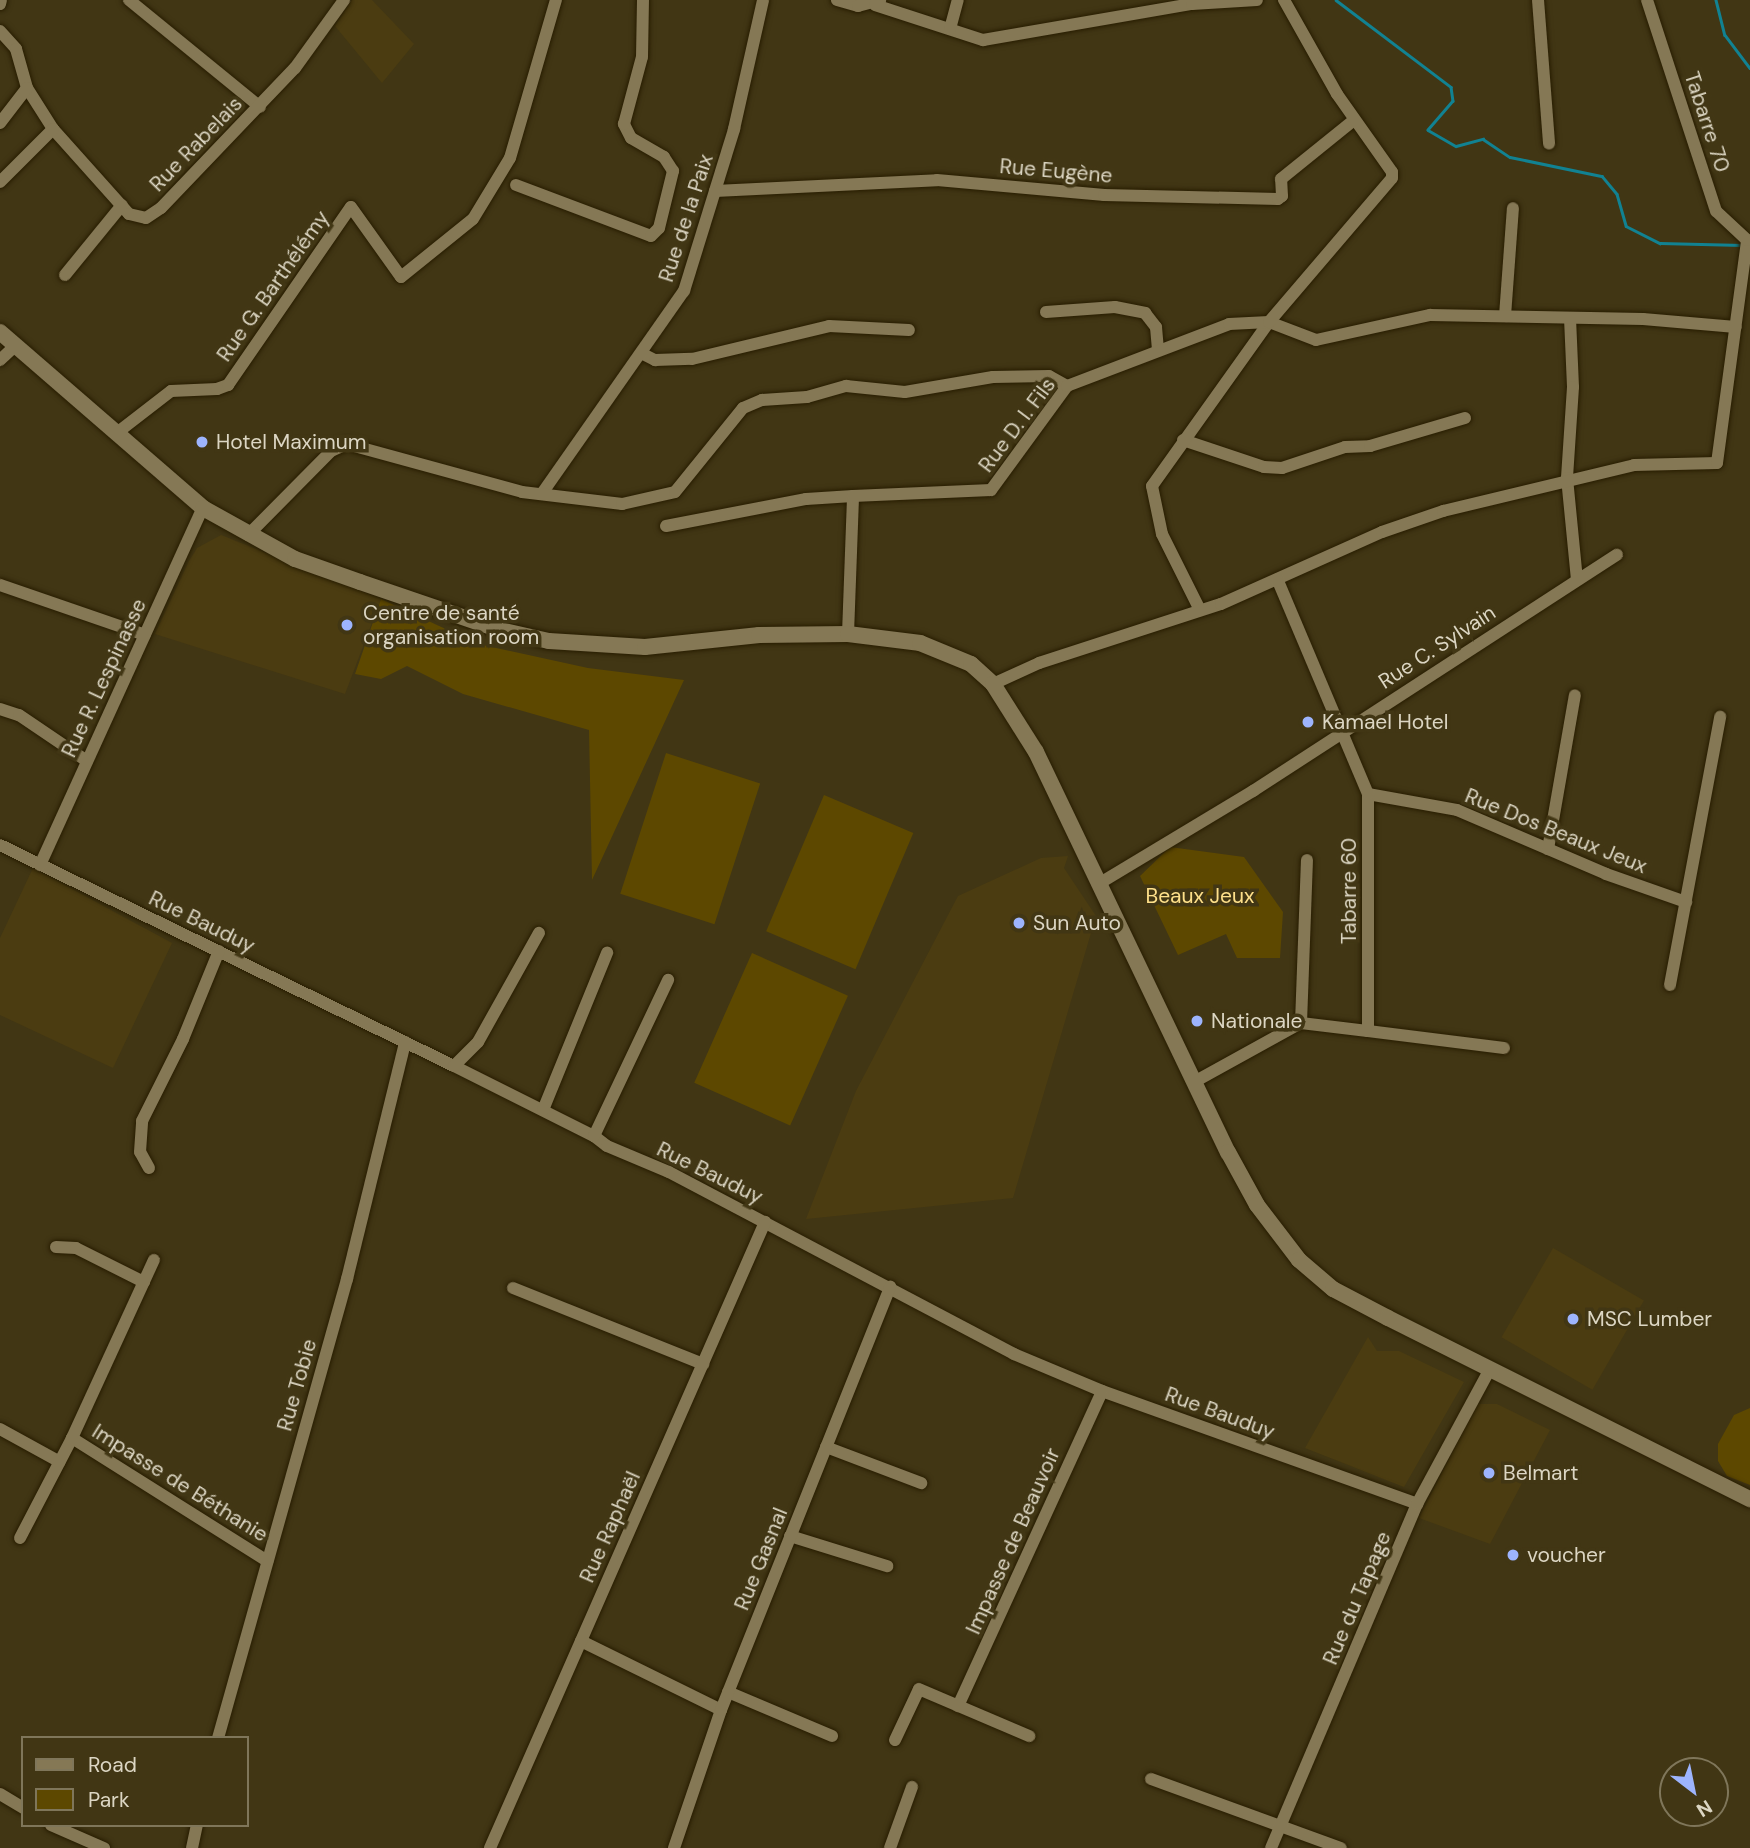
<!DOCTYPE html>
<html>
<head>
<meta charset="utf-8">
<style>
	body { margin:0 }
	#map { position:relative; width:1750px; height:1848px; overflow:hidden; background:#413614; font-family:"DM Sans",sans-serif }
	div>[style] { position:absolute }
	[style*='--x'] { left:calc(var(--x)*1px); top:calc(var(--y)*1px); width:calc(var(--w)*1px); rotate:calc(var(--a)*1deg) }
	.built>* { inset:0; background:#4b3c11; transform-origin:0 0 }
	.green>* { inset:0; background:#5d4800; transform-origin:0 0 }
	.stream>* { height:2.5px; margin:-1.25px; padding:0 1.25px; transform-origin:1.25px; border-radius:1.25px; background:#118292 }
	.roads { filter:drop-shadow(0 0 2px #281d00) drop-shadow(0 0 2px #281d00) }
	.minor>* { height:12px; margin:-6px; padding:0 6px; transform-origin:6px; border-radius:6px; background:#857855 }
	.secondary>* { height:16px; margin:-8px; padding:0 8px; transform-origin:8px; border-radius:8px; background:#857855 }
	.dots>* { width:19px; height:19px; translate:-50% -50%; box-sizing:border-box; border:4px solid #413614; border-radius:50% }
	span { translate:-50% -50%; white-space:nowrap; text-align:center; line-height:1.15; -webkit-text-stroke:7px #413614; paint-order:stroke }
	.street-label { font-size:21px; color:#dcd6c3 }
	.poi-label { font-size:21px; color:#dcd6c3 }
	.left { translate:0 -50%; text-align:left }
	.park-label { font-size:21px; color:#fee08a }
	.legend { position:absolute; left:21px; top:1736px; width:228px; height:91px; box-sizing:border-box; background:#413614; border:2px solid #7f765a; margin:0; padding:9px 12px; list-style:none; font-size:21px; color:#dcd6c3 }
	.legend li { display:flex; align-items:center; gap:14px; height:35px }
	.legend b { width:35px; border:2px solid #7f765a }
	.north { position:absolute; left:1659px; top:1757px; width:70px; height:70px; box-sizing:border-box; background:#413614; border:2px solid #7f765a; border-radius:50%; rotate:148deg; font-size:19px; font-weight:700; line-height:28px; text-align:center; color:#dcd6c3 }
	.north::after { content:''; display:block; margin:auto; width:24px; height:32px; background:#9db4fd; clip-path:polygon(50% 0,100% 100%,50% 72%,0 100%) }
</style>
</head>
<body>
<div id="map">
	<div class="built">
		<div style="clip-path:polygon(352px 0,372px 0,414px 44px,382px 83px,335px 26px)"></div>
		<div style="clip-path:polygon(221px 535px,381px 599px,345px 694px,155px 634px,189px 561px,197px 548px)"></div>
		<div style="clip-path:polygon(1068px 856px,1064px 868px,1096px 916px,1013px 1198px,806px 1219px,856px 1091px,958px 896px,1041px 858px)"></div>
		<div style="clip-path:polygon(33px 868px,172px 943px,113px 1068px,0 1015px,0 938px)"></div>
		<div style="left:1553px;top:1248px;width:105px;height:103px;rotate:30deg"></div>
		<div style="clip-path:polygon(1368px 1337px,1377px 1351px,1399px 1351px,1464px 1382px,1404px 1487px,1305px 1448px)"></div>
		<div style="clip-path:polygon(1477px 1404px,1497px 1404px,1550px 1430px,1490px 1544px,1419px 1518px)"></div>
	</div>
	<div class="green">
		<div style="clip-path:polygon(381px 599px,478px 644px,588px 668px,684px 680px,592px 880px,589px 730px,463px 694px,407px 666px,381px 679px,355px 674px)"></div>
		<div style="left:666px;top:753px;width:99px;height:148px;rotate:18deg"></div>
		<div style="left:824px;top:795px;width:97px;height:148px;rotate:23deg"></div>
		<div style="clip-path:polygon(1170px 847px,1244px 857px,1283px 912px,1280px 958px,1237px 958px,1226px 934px,1178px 955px,1140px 876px)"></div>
		<div style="left:752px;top:953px;width:105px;height:142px;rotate:24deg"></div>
		<div style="clip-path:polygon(1750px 1408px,1750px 1485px,1727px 1476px,1718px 1461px,1718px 1444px,1734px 1415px)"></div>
	</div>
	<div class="stream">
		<div style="--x:1336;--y:0;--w:144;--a:37.1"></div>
		<div style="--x:1451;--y:87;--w:14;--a:82"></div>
		<div style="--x:1453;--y:101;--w:38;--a:131"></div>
		<div style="--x:1428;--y:130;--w:32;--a:30"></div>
		<div style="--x:1456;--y:146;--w:28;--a:-15"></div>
		<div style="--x:1483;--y:139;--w:32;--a:34"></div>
		<div style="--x:1510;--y:157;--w:94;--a:11.7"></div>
		<div style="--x:1602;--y:176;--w:23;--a:50"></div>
		<div style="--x:1617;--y:194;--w:33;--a:74"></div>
		<div style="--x:1626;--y:226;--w:38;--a:27"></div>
		<div style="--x:1660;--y:243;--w:82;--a:1.4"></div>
		<div style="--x:1716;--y:0;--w:36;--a:76"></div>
		<div style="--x:1725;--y:35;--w:41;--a:52.9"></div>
	</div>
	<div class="roads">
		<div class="minor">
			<div style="--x:129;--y:0;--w:169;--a:39.2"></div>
			<div style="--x:837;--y:0;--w:22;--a:16"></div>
			<div style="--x:858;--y:6;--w:23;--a:-15"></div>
			<div style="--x:1538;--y:0;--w:144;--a:85.6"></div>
			<div style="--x:0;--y:4;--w:4;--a:-76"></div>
			<div style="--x:875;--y:5;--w:114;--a:18"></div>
			<div style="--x:983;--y:40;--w:212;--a:-9.8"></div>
			<div style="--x:1192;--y:4;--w:65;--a:-3.5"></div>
			<div style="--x:950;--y:29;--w:30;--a:-75"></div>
			<div style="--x:0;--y:31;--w:24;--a:48"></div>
			<div style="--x:16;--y:49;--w:41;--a:74.2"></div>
			<div style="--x:27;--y:88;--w:49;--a:57.6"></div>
			<div style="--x:53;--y:129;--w:114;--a:48.2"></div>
			<div style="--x:129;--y:214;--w:17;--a:13"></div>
			<div style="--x:146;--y:218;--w:18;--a:-34"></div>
			<div style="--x:161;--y:208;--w:194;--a:-46.3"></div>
			<div style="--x:295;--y:68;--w:84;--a:-54.2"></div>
			<div style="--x:0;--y:123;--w:44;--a:-52.4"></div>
			<div style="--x:0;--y:182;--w:75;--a:-45"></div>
			<div style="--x:516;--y:185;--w:144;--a:20.7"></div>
			<div style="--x:651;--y:236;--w:11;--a:-45"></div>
			<div style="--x:659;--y:228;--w:59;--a:-76.2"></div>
			<div style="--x:673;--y:171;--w:17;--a:-123"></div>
			<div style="--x:664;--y:157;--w:38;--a:-150"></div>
			<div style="--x:631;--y:138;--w:16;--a:-117"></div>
			<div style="--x:624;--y:124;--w:69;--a:-75"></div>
			<div style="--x:642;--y:57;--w:57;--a:-89"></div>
			<div style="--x:715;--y:191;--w:222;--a:-2.8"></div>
			<div style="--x:937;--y:180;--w:168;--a:5.1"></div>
			<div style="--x:1104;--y:195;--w:174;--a:1.3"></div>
			<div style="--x:1278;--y:199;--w:5;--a:-37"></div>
			<div style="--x:1282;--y:196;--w:17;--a:-93"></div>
			<div style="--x:1281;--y:179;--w:94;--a:-38.9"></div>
			<div style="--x:65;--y:275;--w:90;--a:-50.8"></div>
			<div style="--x:1046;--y:312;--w:69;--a:-4.1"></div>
			<div style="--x:1115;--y:307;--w:31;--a:11"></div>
			<div style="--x:1145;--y:313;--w:18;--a:52"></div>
			<div style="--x:1156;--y:327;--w:21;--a:85"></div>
			<div style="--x:1505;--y:316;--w:108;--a:-85.8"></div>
			<div style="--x:1570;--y:318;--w:69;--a:87.5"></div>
			<div style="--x:1573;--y:387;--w:91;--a:93.8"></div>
			<div style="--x:1567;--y:478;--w:102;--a:84.4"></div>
			<div style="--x:641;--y:353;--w:16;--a:27"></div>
			<div style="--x:655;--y:360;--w:37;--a:-2"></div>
			<div style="--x:692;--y:359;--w:141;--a:-13.5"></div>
			<div style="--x:829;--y:326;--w:80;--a:2.9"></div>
			<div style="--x:0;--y:360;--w:22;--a:-43"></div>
			<div style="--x:118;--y:432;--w:67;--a:-37.7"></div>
			<div style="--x:171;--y:391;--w:46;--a:-2.5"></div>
			<div style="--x:217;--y:389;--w:12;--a:-20"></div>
			<div style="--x:228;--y:385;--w:216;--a:-55.4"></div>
			<div style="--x:351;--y:207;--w:86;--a:54.5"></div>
			<div style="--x:401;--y:277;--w:92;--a:-38.9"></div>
			<div style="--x:473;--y:219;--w:71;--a:-58.8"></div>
			<div style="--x:510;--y:158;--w:165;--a:-73.8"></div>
			<div style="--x:1183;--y:440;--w:85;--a:18.4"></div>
			<div style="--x:1264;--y:467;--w:18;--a:3"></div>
			<div style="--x:1282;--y:468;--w:66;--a:-18.4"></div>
			<div style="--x:1345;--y:447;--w:25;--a:-2"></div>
			<div style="--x:1370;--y:446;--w:99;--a:-16.4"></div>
			<div style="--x:543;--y:492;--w:246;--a:-55"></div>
			<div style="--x:684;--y:291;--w:170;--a:-72.8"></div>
			<div style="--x:734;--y:129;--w:132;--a:-77.3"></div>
			<div style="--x:666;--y:526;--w:143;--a:-10.9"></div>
			<div style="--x:806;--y:499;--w:47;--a:-3.7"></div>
			<div style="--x:248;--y:535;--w:118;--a:-45.3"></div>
			<div style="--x:331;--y:451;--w:17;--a:-24"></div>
			<div style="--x:347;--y:444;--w:181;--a:15.3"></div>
			<div style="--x:522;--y:492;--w:101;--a:6.8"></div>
			<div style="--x:622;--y:504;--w:54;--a:-12.8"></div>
			<div style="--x:675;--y:492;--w:108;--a:-51"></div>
			<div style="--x:743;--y:408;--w:21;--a:-23"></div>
			<div style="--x:762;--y:400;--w:45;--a:-3.8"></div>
			<div style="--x:807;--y:397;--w:41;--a:-15.8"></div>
			<div style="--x:846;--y:386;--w:59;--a:5.8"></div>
			<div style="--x:905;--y:392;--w:89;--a:-9.7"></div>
			<div style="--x:993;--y:377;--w:56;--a:-1"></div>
			<div style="--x:1049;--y:376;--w:21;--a:29"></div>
			<div style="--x:0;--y:585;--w:153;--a:19"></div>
			<div style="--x:1199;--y:608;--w:83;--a:-116.6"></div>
			<div style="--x:1162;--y:534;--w:49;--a:-101.8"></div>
			<div style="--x:1152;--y:486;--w:201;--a:-54.5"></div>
			<div style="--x:1269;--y:322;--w:50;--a:21"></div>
			<div style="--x:1316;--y:340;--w:117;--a:-12.4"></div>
			<div style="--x:1430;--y:315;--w:213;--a:1.1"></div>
			<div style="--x:1643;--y:319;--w:93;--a:4.9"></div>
			<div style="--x:848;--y:634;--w:138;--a:-87.9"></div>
			<div style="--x:853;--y:496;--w:138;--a:-2.5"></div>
			<div style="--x:991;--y:490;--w:129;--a:-53.8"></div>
			<div style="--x:1067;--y:386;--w:173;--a:-20.9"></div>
			<div style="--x:1229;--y:324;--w:40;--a:-2.9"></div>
			<div style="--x:1269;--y:322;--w:189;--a:-49.5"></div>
			<div style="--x:1392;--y:178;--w:6;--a:-90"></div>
			<div style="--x:1392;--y:172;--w:95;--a:-125.2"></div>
			<div style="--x:1337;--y:94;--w:108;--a:-119.4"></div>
			<div style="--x:993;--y:684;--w:51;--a:-24.5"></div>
			<div style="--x:1039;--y:663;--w:191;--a:-18"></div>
			<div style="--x:1221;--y:604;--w:176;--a:-24.1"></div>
			<div style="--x:1382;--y:532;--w:65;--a:-19"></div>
			<div style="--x:1443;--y:511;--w:196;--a:-13.5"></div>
			<div style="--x:1634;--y:465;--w:83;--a:-1.4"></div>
			<div style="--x:1717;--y:463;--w:225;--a:-82.3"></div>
			<div style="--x:1747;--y:240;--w:42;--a:-136.9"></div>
			<div style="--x:1716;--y:211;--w:222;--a:-108.1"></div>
			<div style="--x:0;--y:709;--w:20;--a:18"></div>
			<div style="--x:19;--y:715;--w:82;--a:34.1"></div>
			<div style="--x:1368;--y:794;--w:90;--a:10.2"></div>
			<div style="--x:1457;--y:810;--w:162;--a:23.2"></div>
			<div style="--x:1606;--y:874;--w:85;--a:19.3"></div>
			<div style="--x:0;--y:845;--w:505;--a:25.96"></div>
			<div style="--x:454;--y:1066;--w:157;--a:26.6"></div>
			<div style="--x:594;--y:1136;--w:16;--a:38"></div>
			<div style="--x:607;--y:1146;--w:67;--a:22.8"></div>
			<div style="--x:669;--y:1172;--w:390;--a:27.8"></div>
			<div style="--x:1014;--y:1354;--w:95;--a:22.8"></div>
			<div style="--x:1102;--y:1391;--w:335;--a:19.7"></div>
			<div style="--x:1548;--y:849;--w:156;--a:-80.1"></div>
			<div style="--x:40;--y:865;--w:392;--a:-65.5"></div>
			<div style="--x:1100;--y:883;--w:179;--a:-31"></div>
			<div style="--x:1253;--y:791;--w:434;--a:-33"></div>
			<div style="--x:1670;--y:985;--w:273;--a:-79.4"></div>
			<div style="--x:1301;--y:1023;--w:163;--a:-87.9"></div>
			<div style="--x:1368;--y:1031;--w:137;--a:7.1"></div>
			<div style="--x:454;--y:1066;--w:34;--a:-45"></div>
			<div style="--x:478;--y:1042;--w:125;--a:-60.8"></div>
			<div style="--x:1194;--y:1082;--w:122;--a:-28.9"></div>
			<div style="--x:1301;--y:1023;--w:67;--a:6.8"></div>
			<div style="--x:1368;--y:1031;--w:237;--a:-90"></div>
			<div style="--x:1368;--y:794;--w:233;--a:-112.9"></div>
			<div style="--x:543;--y:1110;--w:170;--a:-67.8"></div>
			<div style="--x:594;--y:1136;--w:173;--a:-64.6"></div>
			<div style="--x:149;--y:1168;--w:18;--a:-119"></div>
			<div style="--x:140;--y:1152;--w:31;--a:-86"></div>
			<div style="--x:142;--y:1121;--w:92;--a:-63.4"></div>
			<div style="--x:183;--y:1039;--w:95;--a:-67.8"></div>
			<div style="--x:56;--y:1247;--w:20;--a:3"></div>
			<div style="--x:76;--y:1248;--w:76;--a:26.6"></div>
			<div style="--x:513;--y:1288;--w:205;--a:21.8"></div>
			<div style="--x:0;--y:1429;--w:68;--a:28.8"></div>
			<div style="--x:72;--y:1438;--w:231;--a:32.2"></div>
			<div style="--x:826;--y:1447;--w:102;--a:20.8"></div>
			<div style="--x:790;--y:1536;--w:102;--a:17.2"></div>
			<div style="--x:20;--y:1538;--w:113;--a:-62.5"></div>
			<div style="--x:72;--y:1438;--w:196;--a:-65.3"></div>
			<div style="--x:581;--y:1641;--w:156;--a:26.2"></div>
			<div style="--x:728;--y:1692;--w:113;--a:22.9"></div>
			<div style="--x:958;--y:1706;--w:346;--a:-65.4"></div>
			<div style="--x:218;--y:1738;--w:477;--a:-74.3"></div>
			<div style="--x:347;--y:1279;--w:244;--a:-76.2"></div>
			<div style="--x:895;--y:1740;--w:56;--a:-64.8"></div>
			<div style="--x:919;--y:1689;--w:120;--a:23.1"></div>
			<div style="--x:1151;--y:1779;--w:202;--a:20"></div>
			<div style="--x:0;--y:1794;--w:27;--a:31"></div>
			<div style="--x:51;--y:1825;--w:58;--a:23.5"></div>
			<div style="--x:192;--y:1848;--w:24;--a:-78"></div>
			<div style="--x:490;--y:1848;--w:684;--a:-66.28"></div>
			<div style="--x:674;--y:1848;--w:146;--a:-71.2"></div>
			<div style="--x:721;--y:1710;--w:456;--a:-68.2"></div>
			<div style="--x:890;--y:1848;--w:65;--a:-70.2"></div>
			<div style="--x:1271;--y:1848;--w:374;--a:-67"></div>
			<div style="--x:1417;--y:1504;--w:153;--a:-61.6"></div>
		</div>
		<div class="secondary">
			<div style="--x:0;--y:332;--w:269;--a:40.9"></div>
			<div style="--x:203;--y:508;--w:105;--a:29"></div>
			<div style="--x:295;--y:559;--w:69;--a:19.5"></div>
			<div style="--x:360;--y:582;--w:148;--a:18.9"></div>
			<div style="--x:500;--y:630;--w:50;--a:12.7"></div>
			<div style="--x:549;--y:641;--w:96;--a:3.6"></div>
			<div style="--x:645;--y:647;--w:115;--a:-6"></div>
			<div style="--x:759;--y:635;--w:89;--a:-0.6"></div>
			<div style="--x:848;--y:634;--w:73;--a:7.1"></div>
			<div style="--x:920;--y:643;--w:55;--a:22.4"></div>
			<div style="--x:971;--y:664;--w:30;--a:42"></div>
			<div style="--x:993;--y:684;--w:80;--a:57.7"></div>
			<div style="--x:1036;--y:752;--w:444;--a:64.4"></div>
			<div style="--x:1228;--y:1152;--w:60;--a:61.3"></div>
			<div style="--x:1257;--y:1205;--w:69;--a:52.6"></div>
			<div style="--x:1299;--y:1260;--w:45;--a:40.5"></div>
			<div style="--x:1333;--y:1289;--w:62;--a:27.8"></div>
			<div style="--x:1388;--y:1318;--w:405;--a:26.6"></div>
		</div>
	</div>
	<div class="dots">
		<div style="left:202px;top:442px;background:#9db4fd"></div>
		<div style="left:347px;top:625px;background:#9db4fd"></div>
		<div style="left:1308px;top:722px;background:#9db4fd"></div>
		<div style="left:1019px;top:923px;background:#9db4fd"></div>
		<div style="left:1197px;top:1021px;background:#9db4fd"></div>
		<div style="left:1573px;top:1319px;background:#9db4fd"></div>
		<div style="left:1489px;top:1473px;background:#9db4fd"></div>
		<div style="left:1513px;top:1555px;background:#9db4fd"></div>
	</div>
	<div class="street-label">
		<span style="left:1707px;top:122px;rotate:72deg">Tabarre 70</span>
		<span style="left:196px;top:144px;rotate:-46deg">Rue Rabelais</span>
		<span style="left:1056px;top:171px;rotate:5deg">Rue Eugène</span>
		<span style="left:686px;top:218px;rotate:-72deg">Rue de la Paix</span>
		<span style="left:273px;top:286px;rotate:-55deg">Rue G. Barthélémy</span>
		<span style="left:1017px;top:425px;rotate:-53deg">Rue D. I. Fils</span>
		<span style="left:1437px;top:647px;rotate:-33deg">Rue C. Sylvain</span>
		<span style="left:104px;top:678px;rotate:-65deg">Rue R. Lespinasse</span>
		<span style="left:1556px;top:831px;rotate:22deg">Rue Dos Beaux Jeux</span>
		<span style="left:1349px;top:891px;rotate:-90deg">Tabarre 60</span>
		<span style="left:202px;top:922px;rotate:26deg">Rue Bauduy</span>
		<span style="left:710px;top:1173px;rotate:26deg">Rue Bauduy</span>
		<span style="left:297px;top:1385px;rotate:-74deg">Rue Tobie</span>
		<span style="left:1220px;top:1413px;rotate:20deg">Rue Bauduy</span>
		<span style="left:180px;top:1483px;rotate:32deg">Impasse de Béthanie</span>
		<span style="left:610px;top:1527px;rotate:-66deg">Rue Raphaël</span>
		<span style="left:1013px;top:1541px;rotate:-66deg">Impasse de Beauvoir</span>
		<span style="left:761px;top:1559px;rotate:-68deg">Rue Gasnal</span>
		<span style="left:1357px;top:1598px;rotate:-67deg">Rue du Tapage</span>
	</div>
	<div class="poi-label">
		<span class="left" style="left:216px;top:442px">Hotel Maximum</span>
		<span class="left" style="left:363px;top:625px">Centre de santé<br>organisation room</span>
		<span class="left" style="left:1322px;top:722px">Kamael Hotel</span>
		<span class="left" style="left:1033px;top:923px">Sun Auto</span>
		<span class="left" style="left:1211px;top:1021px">Nationale</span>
		<span class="left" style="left:1587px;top:1319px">MSC Lumber</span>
		<span class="left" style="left:1503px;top:1473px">Belmart</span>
		<span class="left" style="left:1527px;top:1555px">voucher</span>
	</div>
	<div class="park-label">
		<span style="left:1200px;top:896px">Beaux Jeux</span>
	</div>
	<ul class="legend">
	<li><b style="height:9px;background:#857855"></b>Road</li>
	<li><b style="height:19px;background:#5d4800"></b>Park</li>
	</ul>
	<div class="north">N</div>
</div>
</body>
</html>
